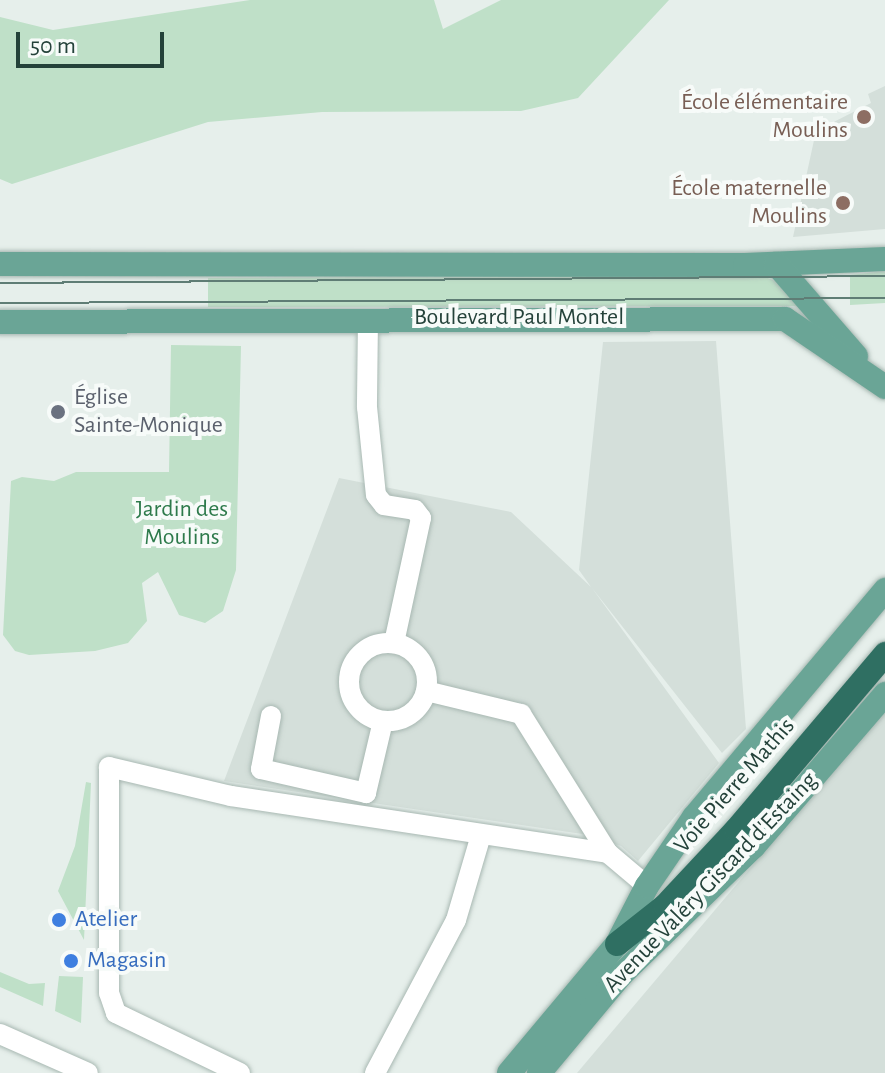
<!DOCTYPE html>
<html>
<head>
<meta charset="utf-8">
<style>
	body { margin:0 }
	#map { position:relative; width:885px; height:1073px; overflow:hidden; background:#e6efeb; font-family:"Alegreya Sans",sans-serif }
	div>[style] { position:absolute }
	[style*='--x'] { left:calc(var(--x)*1px); top:calc(var(--y)*1px); width:calc(var(--w)*1px); rotate:calc(var(--a)*1deg) }
	.built>* { inset:0; background:#d4dfda }
	.green>* { inset:0; background:#bfe0c8 }
	.roads { filter:drop-shadow(0 0 2px #a8b8b2) drop-shadow(0 0 2px #a8b8b2) }
	.minor>* { height:20px; margin:-10px; padding:0 10px; transform-origin:10px; border-radius:10px; background:#fff }
	.minor>.ring { margin:-10px; padding:0; box-sizing:content-box; background:none; border:20px solid #fff; border-radius:50% }
	.major>* { height:24px; margin:-12px; padding:0 12px; transform-origin:12px; border-radius:12px; background:#6aa596 }
	.highway>* { height:24px; margin:-12px; padding:0 12px; transform-origin:12px; border-radius:12px; background:#2f6f62 }
	.tram>* { height:2px; margin:-1px; padding:0 1px; transform-origin:1px; border-radius:1px; background:#5f7d75 }
	.dots>* { width:22px; height:22px; translate:-50% -50%; box-sizing:border-box; border:4px solid #f7fbf9; border-radius:50% }
	span { translate:-50% -50%; white-space:nowrap; text-align:center; line-height:1.15; -webkit-text-stroke:8px #f7fbf9; paint-order:stroke }
	.education-label { font-size:24px; color:#785e54 }
	.right { translate:-100% -50%; text-align:right }
	.street-label { font-size:24px; color:#24423a }
	.worship-label { font-size:24px; color:#5b616d }
	.left { translate:0 -50%; text-align:left }
	.park-label { font-size:24px; color:#2d7a4b }
	.shop-label { font-size:24px; color:#366cbe }
	.scale { position:absolute; left:16px; top:32px; width:148px; height:36px; box-sizing:border-box; border:4px solid #24423a; border-top:0; padding-left:10px; font-size:24px; line-height:28px; white-space:nowrap; color:#24423a; -webkit-text-stroke:6px #f7fbf9; paint-order:stroke }
</style>
</head>
<body>
<div id="map">
	<div class="built">
		<div style="clip-path:polygon(885px 86px,885px 229px,793px 237px,816px 131px,871px 103px,868px 94px)"></div>
		<div style="clip-path:polygon(716px 341px,746px 729px,722px 753px,592px 588px,719px 763px,638px 861px,621px 846px,589px 835px,224px 781px,339px 478px,511px 512px,591px 587px,579px 570px,603px 342px)"></div>
		<div style="clip-path:polygon(885px 709px,885px 1073px,577px 1073px)"></div>
	</div>
	<div class="green">
		<div style="clip-path:polygon(250px 0,434px 0,443px 29px,501px 0,669px 0,578px 98px,521px 111px,322px 112px,208px 122px,12px 184px,0 179px,0 17px,53px 30px)"></div>
		<div style="clip-path:polygon(885px 271px,885px 303px,850px 305px,850px 275px)"></div>
		<div style="clip-path:polygon(761px 275px,782px 284px,805px 306px,208px 307px,208px 278px)"></div>
		<div style="clip-path:polygon(171px 345px,241px 346px,236px 570px,223px 611px,205px 623px,179px 615px,158px 572px,142px 583px,147px 621px,128px 643px,95px 651px,29px 655px,15px 651px,3px 635px,11px 481px,22px 477px,54px 481px,76px 472px,169px 472px)"></div>
		<div style="clip-path:polygon(86px 782px,91px 783px,84px 940px,58px 891px,75px 846px)"></div>
		<div style="clip-path:polygon(0 972px,29px 984px,45px 983px,43px 1006px,0 987px)"></div>
		<div style="clip-path:polygon(59px 976px,83px 977px,81px 1023px,55px 1011px)"></div>
	</div>
	<div class="roads">
		<div class="minor">
			<div style="--x:368;--y:319;--w:88;--a:90.7"></div>
			<div style="--x:367;--y:407;--w:88;--a:84.2"></div>
			<div style="--x:376;--y:495;--w:13;--a:51"></div>
			<div style="--x:384;--y:505;--w:31;--a:9"></div>
			<div style="--x:415;--y:510;--w:10;--a:53"></div>
			<div style="--x:421;--y:518;--w:128;--a:102.2"></div>
			<div class="ring" style="left:349px;top:643px;width:58px;height:58px"></div>
			<div style="--x:426;--y:691;--w:98;--a:13.6"></div>
			<div style="--x:521;--y:714;--w:164;--a:58"></div>
			<div style="--x:271;--y:716;--w:54;--a:100.7"></div>
			<div style="--x:261;--y:769;--w:108;--a:12.9"></div>
			<div style="--x:366;--y:793;--w:74;--a:-76.7"></div>
			<div style="--x:0;--y:1034;--w:96;--a:23.9"></div>
			<div style="--x:240;--y:1073;--w:138;--a:-154.2"></div>
			<div style="--x:116;--y:1013;--w:21;--a:-109"></div>
			<div style="--x:109;--y:993;--w:226;--a:-90"></div>
			<div style="--x:109;--y:767;--w:125;--a:13.4"></div>
			<div style="--x:231;--y:796;--w:381;--a:8.6"></div>
			<div style="--x:608;--y:853;--w:51;--a:40.2"></div>
			<div style="--x:375;--y:1073;--w:173;--a:-62.1"></div>
			<div style="--x:456;--y:920;--w:89;--a:-73.6"></div>
		</div>
		<div class="major">
			<div style="--x:0;--y:264;--w:745;--a:0.08"></div>
			<div style="--x:745;--y:265;--w:140;--a:-2.5"></div>
			<div style="--x:776;--y:264;--w:122;--a:49"></div>
			<div style="--x:0;--y:322;--w:785;--a:-0.22"></div>
			<div style="--x:785;--y:319;--w:121;--a:34.2"></div>
			<div style="--x:509;--y:1073;--w:168;--a:-50.1"></div>
			<div style="--x:617;--y:944;--w:65;--a:-62.7"></div>
			<div style="--x:647;--y:886;--w:83;--a:-55.7"></div>
			<div style="--x:694;--y:817;--w:297;--a:-49.9"></div>
			<div style="--x:539;--y:1073;--w:128;--a:-50.1"></div>
			<div style="--x:621;--y:975;--w:185;--a:-44.1"></div>
			<div style="--x:754;--y:846;--w:201;--a:-49.2"></div>
		</div>
		<div class="highway">
			<div style="--x:617;--y:944;--w:61;--a:-38.4"></div>
			<div style="--x:665;--y:906;--w:104;--a:-46.9"></div>
			<div style="--x:736;--y:830;--w:231;--a:-49.7"></div>
		</div>
	</div>
	<div class="tram">
		<div style="--x:0;--y:283;--w:885;--a:-0.45"></div>
		<div style="--x:0;--y:303;--w:885;--a:-0.32"></div>
	</div>
	<div class="dots">
		<div style="left:864px;top:117px;background:#8d6e63"></div>
		<div style="left:843px;top:203px;background:#8d6e63"></div>
		<div style="left:58px;top:412px;background:#6b7280"></div>
		<div style="left:59px;top:920px;background:#3f7fe0"></div>
		<div style="left:71px;top:961px;background:#3f7fe0"></div>
	</div>
	<div class="education-label">
		<span class="right" style="left:848px;top:117px">École élémentaire<br>Moulins</span>
		<span class="right" style="left:827px;top:203px">École maternelle<br>Moulins</span>
	</div>
	<div class="street-label">
		<span style="left:519px;top:318px">Boulevard Paul Montel</span>
		<span style="left:735px;top:786px;rotate:-49deg">Voie Pierre Mathis</span>
		<span style="left:711px;top:883px;rotate:-46deg">Avenue Valéry Giscard d'Estaing</span>
	</div>
	<div class="worship-label">
		<span class="left" style="left:74px;top:412px">Église<br>Sainte-Monique</span>
	</div>
	<div class="park-label">
		<span style="left:182px;top:524px">Jardin des<br>Moulins</span>
	</div>
	<div class="shop-label">
		<span class="left" style="left:75px;top:920px">Atelier</span>
		<span class="left" style="left:87px;top:961px">Magasin</span>
	</div>
	<div class="scale">50 m</div>
</div>
</body>
</html>
